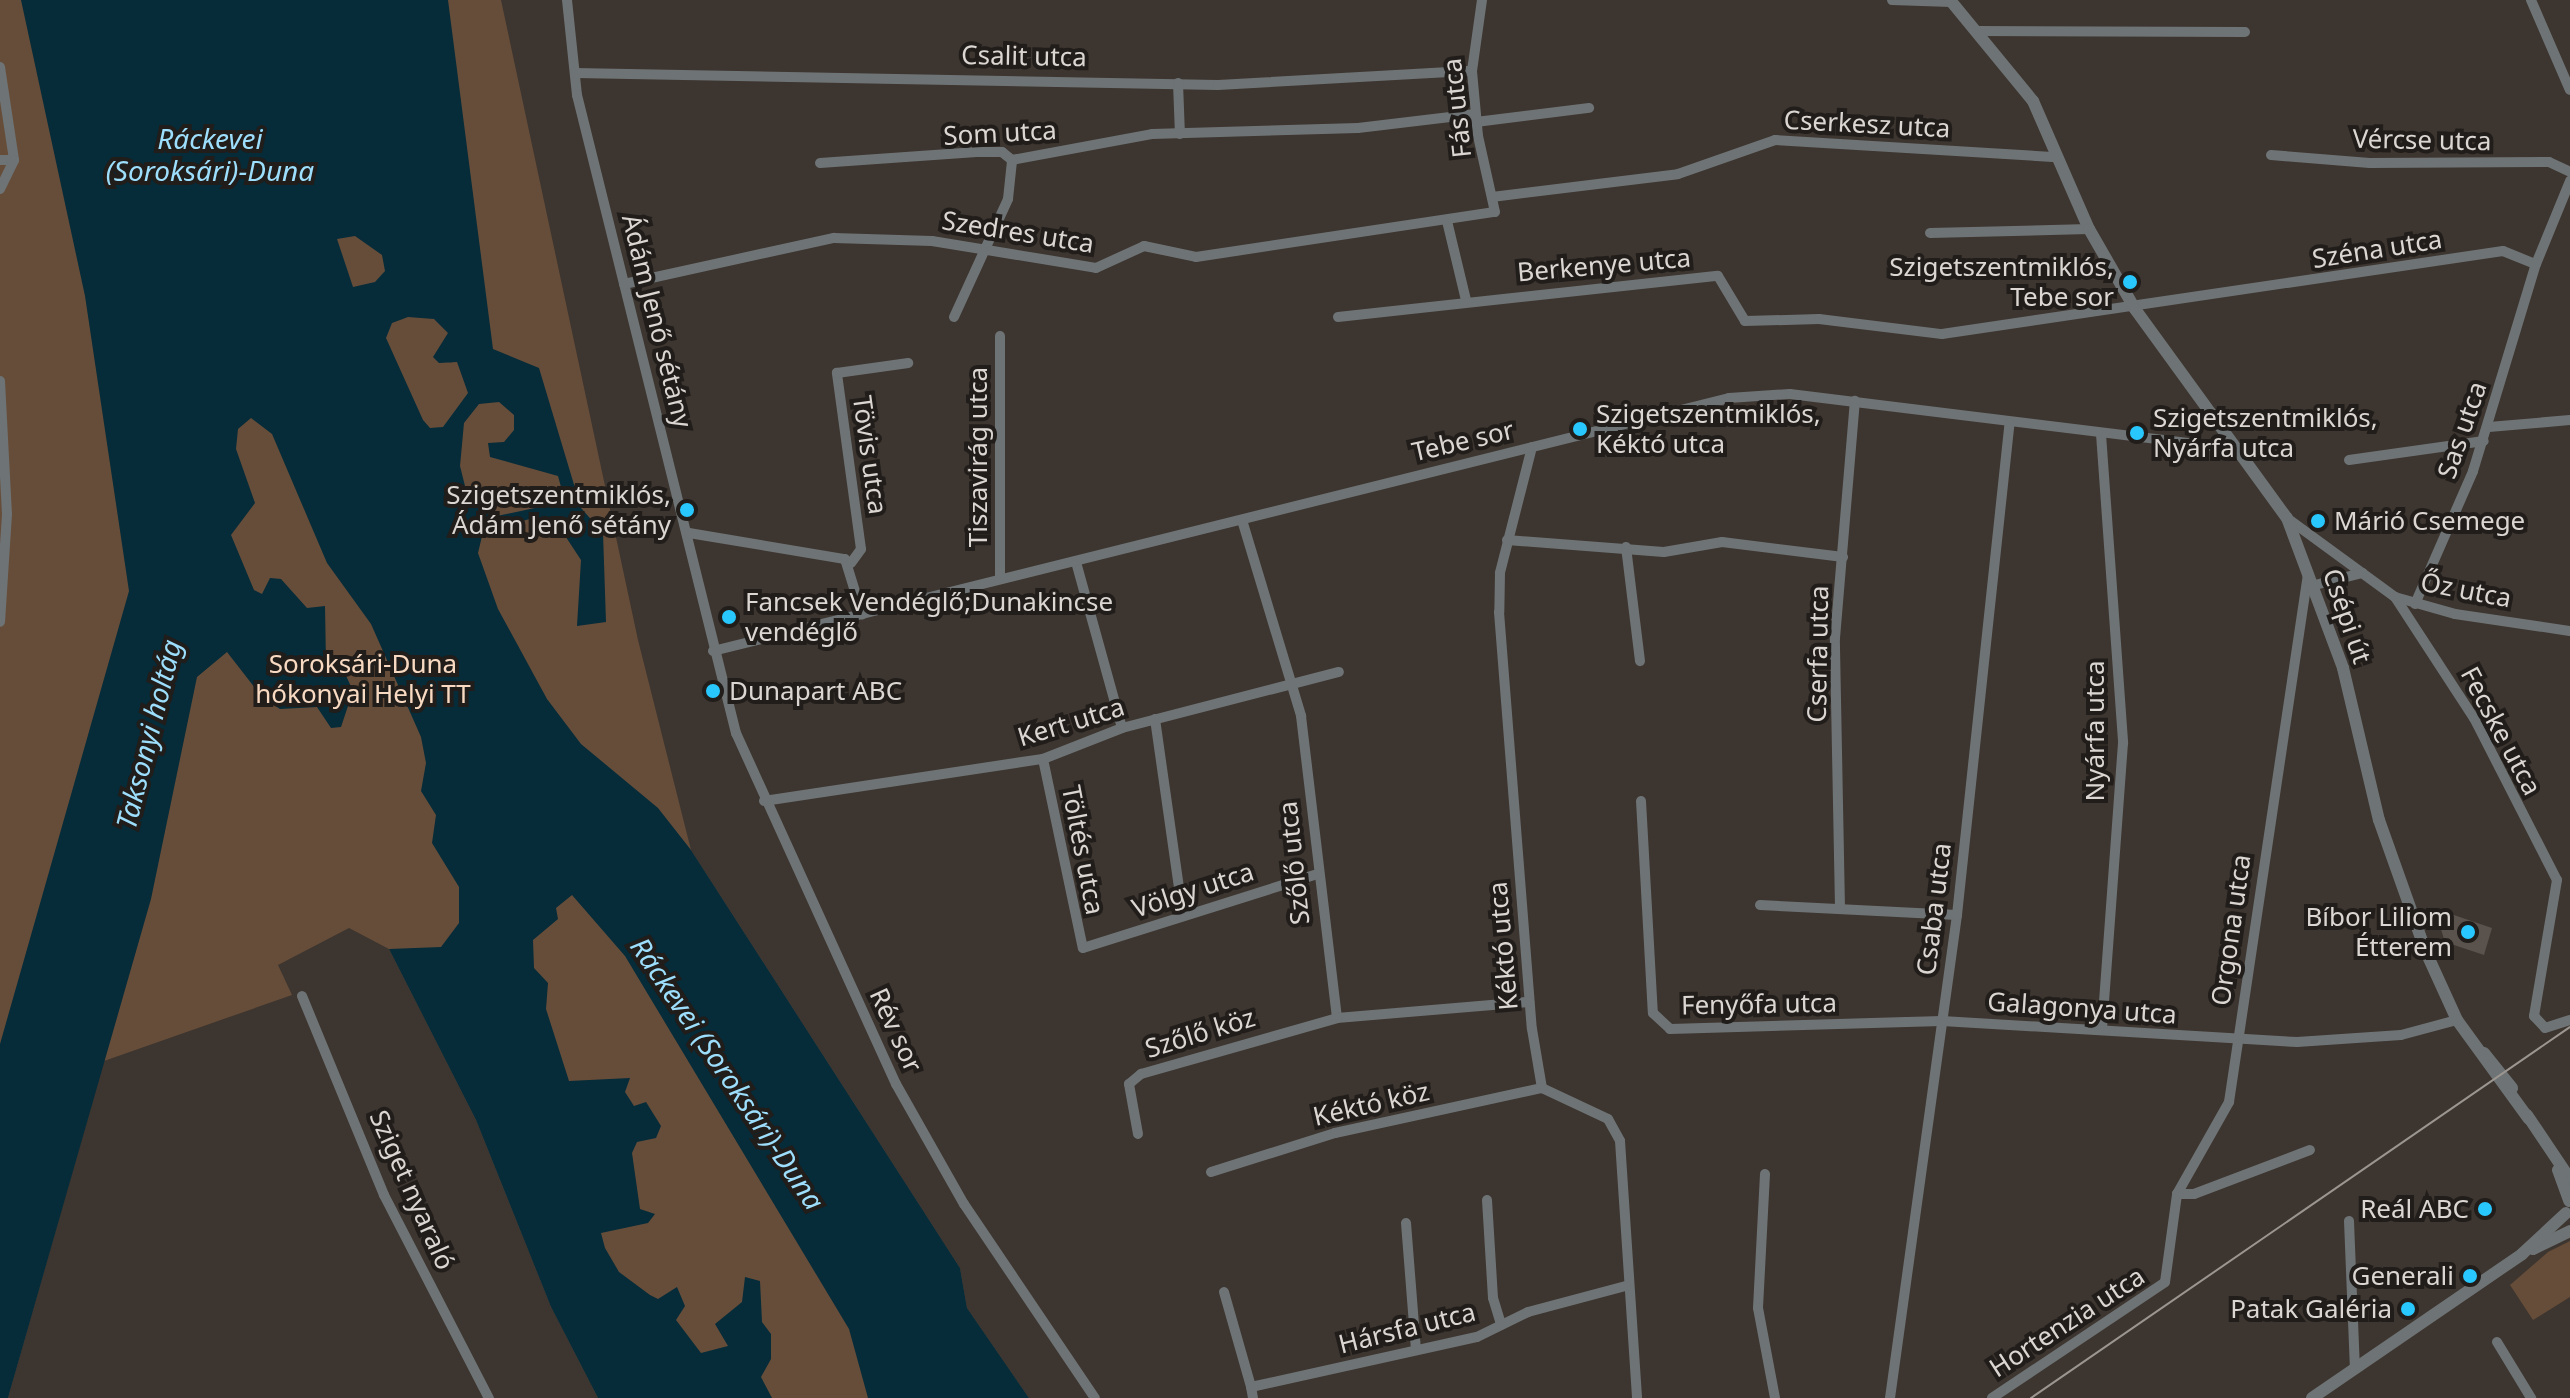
<!DOCTYPE html>
<html>
<head>
<meta charset="utf-8">
<style>
	body { margin:0 }
	#map { position:relative; width:2570px; height:1398px; overflow:hidden; background:#3d352f; font-family:"Noto Sans",sans-serif }
	div>[style] { position:absolute }
	[style*='--x'] { left:calc(var(--x)*1px); top:calc(var(--y)*1px); width:calc(var(--w)*1px); rotate:calc(var(--a)*1deg) }
	.green>* { inset:0; background:#664d39 }
	.water>* { inset:0; background:#062b39 }
	.building>* { inset:0; background:#5a524c }
	.minor>* { height:10px; margin:-5px; padding:0 5px; transform-origin:5px; border-radius:5px; background:#6e7375 }
	.tertiary>* { height:12px; margin:-6px; padding:0 6px; transform-origin:6px; border-radius:6px; background:#6e7375 }
	.tram>* { height:2px; margin:-1px; padding:0 1px; transform-origin:1px; border-radius:1px; background:#9c9691 }
	.dots>* { width:22px; height:22px; translate:-50% -50%; box-sizing:border-box; border:4px solid #211d1a; border-radius:50% }
	span { translate:-50% -50%; white-space:nowrap; text-align:center; line-height:1.15; -webkit-text-stroke:8px #211d1a; paint-order:stroke }
	.street-label { font-size:26px; color:#dbd6d2 }
	.poi-label { font-size:26px; color:#dbd6d2 }
	.right { translate:-100% -50%; text-align:right }
	.left { translate:0 -50%; text-align:left }
	.park-label { font-size:26px; color:#f8dac2 }
	.water-label { font-size:28px; color:#9cdefb; font-style:italic }
</style>
</head>
<body>
<div id="map">
	<div class="green">
		<div style="clip-path:polygon(0 0,501px 0,638px 640px,691px 850px,960px 1268px,967px 1308px,1029px 1398px,598px 1398px,551px 1307px,476px 1120px,389px 949px,349px 928px,278px 965px,292px 995px,104px 1061px,8px 1398px,0 1398px)"></div>
		<div style="clip-path:polygon(2570px 1241px,2570px 1297px,2533px 1320px,2510px 1285px,2548px 1252px)"></div>
	</div>
	<div class="water">
		<div style="clip-path:polygon(evenodd,21px 0,448px 0,493px 349px,539px 368px,581px 508px,603px 533px,606px 622px,577px 626px,581px 560px,558px 525px,537px 517px,483px 532px,478px 553px,498px 609px,547px 699px,581px 744px,658px 808px,691px 850px,960px 1268px,967px 1308px,1029px 1398px,868px 1398px,849px 1329px,625px 956px,572px 895px,556px 908px,558px 919px,533px 940px,534px 968px,548px 983px,546px 1009px,569px 1081px,630px 1078px,625px 1092px,634px 1106px,646px 1102px,661px 1126px,656px 1138px,637px 1142px,632px 1153px,640px 1209px,655px 1214px,648px 1223px,601px 1233px,605px 1248px,619px 1272px,650px 1295px,658px 1299px,677px 1287px,685px 1306px,676px 1320px,701px 1353px,728px 1346px,715px 1324px,742px 1302px,745px 1277px,760px 1281px,762px 1322px,771px 1334px,771px 1359px,761px 1377px,772px 1398px,598px 1398px,551px 1307px,476px 1120px,389px 949px,441px 947px,459px 923px,459px 887px,432px 843px,436px 815px,421px 791px,426px 763px,421px 737px,371px 624px,327px 563px,272px 434px,251px 418px,238px 429px,236px 449px,255px 503px,231px 535px,254px 590px,262px 594px,270px 578px,281px 579px,307px 608px,325px 606px,326px 663px,343px 669px,353px 691px,341px 727px,331px 728px,317px 707px,280px 709px,262px 697px,227px 652px,197px 677px,151px 899px,8px 1398px,0 1398px,0 1044px,129px 591px,85px 296px,21px 0,355px 236px,382px 255px,385px 271px,375px 282px,353px 287px,337px 239px,355px 236px,21px 0,408px 317px,434px 319px,448px 333px,433px 357px,439px 363px,457px 362px,468px 393px,443px 427px,430px 428px,423px 420px,386px 338px,392px 323px,408px 317px,21px 0,499px 402px,514px 415px,514px 430px,504px 442px,488px 443px,490px 457px,558px 476px,561px 487px,549px 505px,492px 517px,467px 494px,460px 466px,464px 423px,479px 404px,499px 402px)"></div>
	</div>
	<div class="building">
		<div style="clip-path:polygon(2448px 913px,2492px 928px,2484px 955px,2445px 942px,2437px 917px)"></div>
	</div>
	<div class="minor">
		<div style="--x:567;--y:0;--w:96;--a:84"></div>
		<div style="--x:577;--y:95;--w:658;--a:76.01"></div>
		<div style="--x:736;--y:733;--w:386;--a:65.5"></div>
		<div style="--x:896;--y:1084;--w:138;--a:60.5"></div>
		<div style="--x:964;--y:1204;--w:234;--a:56"></div>
		<div style="--x:1892;--y:0;--w:59;--a:1.9"></div>
		<div style="--x:2531;--y:0;--w:98;--a:66.6"></div>
		<div style="--x:1977;--y:31;--w:268;--a:0.2"></div>
		<div style="--x:0;--y:67;--w:94;--a:81.4"></div>
		<div style="--x:575;--y:73;--w:643;--a:1.07"></div>
		<div style="--x:1218;--y:85;--w:254;--a:-3.2"></div>
		<div style="--x:1178;--y:83;--w:51;--a:87.8"></div>
		<div style="--x:1476;--y:122;--w:114;--a:-7.1"></div>
		<div style="--x:2271;--y:155;--w:99;--a:4.6"></div>
		<div style="--x:2370;--y:163;--w:179;--a:-0.3"></div>
		<div style="--x:2549;--y:162;--w:23;--a:25"></div>
		<div style="--x:0;--y:160;--w:14;--a:0"></div>
		<div style="--x:820;--y:163;--w:157;--a:-4"></div>
		<div style="--x:977;--y:152;--w:25;--a:0"></div>
		<div style="--x:1002;--y:152;--w:13;--a:39"></div>
		<div style="--x:1012;--y:160;--w:142;--a:-10.5"></div>
		<div style="--x:1152;--y:134;--w:206;--a:-1.7"></div>
		<div style="--x:1358;--y:128;--w:118;--a:-6.8"></div>
		<div style="--x:0;--y:189;--w:32;--a:-64"></div>
		<div style="--x:1492;--y:197;--w:187;--a:-7"></div>
		<div style="--x:1678;--y:174;--w:103;--a:-19.3"></div>
		<div style="--x:1775;--y:140;--w:282;--a:3.5"></div>
		<div style="--x:1447;--y:221;--w:81;--a:76.5"></div>
		<div style="--x:1930;--y:233;--w:159;--a:-1.4"></div>
		<div style="--x:624;--y:284;--w:215;--a:-12.4"></div>
		<div style="--x:834;--y:238;--w:98;--a:1.8"></div>
		<div style="--x:932;--y:241;--w:166;--a:9.3"></div>
		<div style="--x:1096;--y:268;--w:53;--a:-24.6"></div>
		<div style="--x:1144;--y:246;--w:53;--a:11.9"></div>
		<div style="--x:1196;--y:257;--w:302;--a:-8.6"></div>
		<div style="--x:1495;--y:212;--w:78;--a:-102.6"></div>
		<div style="--x:1478;--y:136;--w:65;--a:-95.3"></div>
		<div style="--x:1472;--y:71;--w:72;--a:-82"></div>
		<div style="--x:954;--y:317;--w:130;--a:-65.4"></div>
		<div style="--x:1008;--y:199;--w:39;--a:-84"></div>
		<div style="--x:1338;--y:317;--w:382;--a:-6.2"></div>
		<div style="--x:1718;--y:276;--w:52;--a:59"></div>
		<div style="--x:1745;--y:321;--w:74;--a:-1.5"></div>
		<div style="--x:1819;--y:319;--w:124;--a:7"></div>
		<div style="--x:1942;--y:334;--w:567;--a:-8.42"></div>
		<div style="--x:2503;--y:251;--w:35;--a:22"></div>
		<div style="--x:2536;--y:264;--w:90;--a:-67.7"></div>
		<div style="--x:1000;--y:336;--w:242;--a:90"></div>
		<div style="--x:0;--y:381;--w:133;--a:87"></div>
		<div style="--x:7;--y:514;--w:108;--a:93.7"></div>
		<div style="--x:2489;--y:427;--w:81;--a:-4.9"></div>
		<div style="--x:2101;--y:434;--w:310;--a:85.9"></div>
		<div style="--x:2123;--y:743;--w:287;--a:94.2"></div>
		<div style="--x:1532;--y:447;--w:130;--a:104.3"></div>
		<div style="--x:1500;--y:573;--w:39;--a:91"></div>
		<div style="--x:1499;--y:612;--w:418;--a:85.5"></div>
		<div style="--x:1532;--y:1029;--w:60;--a:80.4"></div>
		<div style="--x:1542;--y:1088;--w:73;--a:25.2"></div>
		<div style="--x:1608;--y:1119;--w:25;--a:61"></div>
		<div style="--x:1620;--y:1141;--w:258;--a:86.2"></div>
		<div style="--x:2349;--y:460;--w:136;--a:-8"></div>
		<div style="--x:2287;--y:518;--w:134;--a:36.2"></div>
		<div style="--x:2395;--y:597;--w:62;--a:15.8"></div>
		<div style="--x:2455;--y:614;--w:116;--a:8.4"></div>
		<div style="--x:1242;--y:520;--w:205;--a:73.2"></div>
		<div style="--x:1301;--y:716;--w:304;--a:83.2"></div>
		<div style="--x:1337;--y:1018;--w:193;--a:-4.8"></div>
		<div style="--x:689;--y:533;--w:158;--a:9.5"></div>
		<div style="--x:845;--y:559;--w:58;--a:72.8"></div>
		<div style="--x:1507;--y:540;--w:157;--a:4.4"></div>
		<div style="--x:1664;--y:552;--w:59;--a:-9.8"></div>
		<div style="--x:1722;--y:542;--w:122;--a:7.1"></div>
		<div style="--x:1626;--y:547;--w:115;--a:83"></div>
		<div style="--x:1076;--y:562;--w:172;--a:74.5"></div>
		<div style="--x:851;--y:563;--w:17;--a:-54"></div>
		<div style="--x:861;--y:549;--w:178;--a:-97.8"></div>
		<div style="--x:837;--y:373;--w:72;--a:-8"></div>
		<div style="--x:2315;--y:585;--w:49;--a:-14.3"></div>
		<div style="--x:2395;--y:597;--w:145;--a:56.9"></div>
		<div style="--x:2474;--y:718;--w:182;--a:62.9"></div>
		<div style="--x:2557;--y:880;--w:138;--a:99.6"></div>
		<div style="--x:2534;--y:1016;--w:16;--a:47"></div>
		<div style="--x:2545;--y:1028;--w:26;--a:-18"></div>
		<div style="--x:2415;--y:604;--w:145;--a:-66.4"></div>
		<div style="--x:2473;--y:471;--w:216;--a:-73.1"></div>
		<div style="--x:713;--y:651;--w:1047;--a:-13.98"></div>
		<div style="--x:1729;--y:398;--w:61;--a:-3.8"></div>
		<div style="--x:1790;--y:394;--w:448;--a:7"></div>
		<div style="--x:1155;--y:719;--w:199;--a:81.9"></div>
		<div style="--x:1043;--y:759;--w:193;--a:78.1"></div>
		<div style="--x:1083;--y:948;--w:245;--a:-17.5"></div>
		<div style="--x:764;--y:801;--w:282;--a:-8.6"></div>
		<div style="--x:1043;--y:759;--w:85;--a:-21.4"></div>
		<div style="--x:1122;--y:728;--w:224;--a:-14.5"></div>
		<div style="--x:1641;--y:801;--w:212;--a:86.8"></div>
		<div style="--x:1653;--y:1013;--w:23;--a:43"></div>
		<div style="--x:1670;--y:1029;--w:272;--a:-1.7"></div>
		<div style="--x:1942;--y:1021;--w:356;--a:3.4"></div>
		<div style="--x:2297;--y:1042;--w:104;--a:-3.9"></div>
		<div style="--x:2401;--y:1035;--w:58;--a:-15"></div>
		<div style="--x:1760;--y:905;--w:197;--a:2.9"></div>
		<div style="--x:1840;--y:908;--w:270;--a:-91.1"></div>
		<div style="--x:1835;--y:638;--w:238;--a:-85.2"></div>
		<div style="--x:302;--y:996;--w:215;--a:67.6"></div>
		<div style="--x:384;--y:1195;--w:229;--a:62.7"></div>
		<div style="--x:1138;--y:1134;--w:51;--a:-100.2"></div>
		<div style="--x:1129;--y:1084;--w:16;--a:-40"></div>
		<div style="--x:1141;--y:1074;--w:204;--a:-15.9"></div>
		<div style="--x:1211;--y:1172;--w:130;--a:-17.5"></div>
		<div style="--x:1335;--y:1133;--w:212;--a:-12.3"></div>
		<div style="--x:1765;--y:1174;--w:134;--a:93"></div>
		<div style="--x:1758;--y:1308;--w:92;--a:79.3"></div>
		<div style="--x:2177;--y:1194;--w:17;--a:0"></div>
		<div style="--x:2194;--y:1194;--w:124;--a:-20.8"></div>
		<div style="--x:1487;--y:1200;--w:98;--a:86.5"></div>
		<div style="--x:1493;--y:1298;--w:28;--a:73"></div>
		<div style="--x:2349;--y:1221;--w:147;--a:87.7"></div>
		<div style="--x:1406;--y:1223;--w:127;--a:85.5"></div>
		<div style="--x:1224;--y:1292;--w:99;--a:74.1"></div>
		<div style="--x:2497;--y:1342;--w:66;--a:58.7"></div>
		<div style="--x:1253;--y:1398;--w:11;--a:-100"></div>
		<div style="--x:1251;--y:1387;--w:231;--a:-12.5"></div>
		<div style="--x:1477;--y:1337;--w:57;--a:-26.1"></div>
		<div style="--x:1528;--y:1312;--w:101;--a:-14.9"></div>
		<div style="--x:1890;--y:1398;--w:488;--a:-82.1"></div>
		<div style="--x:1957;--y:915;--w:495;--a:-83.9"></div>
		<div style="--x:1992;--y:1398;--w:208;--a:-33.8"></div>
		<div style="--x:2165;--y:1282;--w:89;--a:-82.2"></div>
		<div style="--x:2177;--y:1194;--w:106;--a:-60.5"></div>
		<div style="--x:2229;--y:1102;--w:534;--a:-81.49"></div>
	</div>
	<div class="tertiary">
		<div style="--x:1950;--y:0;--w:131;--a:50.6"></div>
		<div style="--x:2033;--y:101;--w:140;--a:66.4"></div>
		<div style="--x:2089;--y:229;--w:92;--a:60.1"></div>
		<div style="--x:2135;--y:309;--w:258;--a:54"></div>
		<div style="--x:2287;--y:518;--w:160;--a:69.5"></div>
		<div style="--x:2343;--y:668;--w:156;--a:76.7"></div>
		<div style="--x:2379;--y:820;--w:140;--a:70.4"></div>
		<div style="--x:2426;--y:952;--w:75;--a:65.5"></div>
		<div style="--x:2457;--y:1020;--w:122;--a:54"></div>
		<div style="--x:2484;--y:1053;--w:45;--a:51.3"></div>
		<div style="--x:2527;--y:1115;--w:77;--a:56.1"></div>
		<div style="--x:2558;--y:1170;--w:33;--a:70"></div>
		<div style="--x:2533;--y:1249;--w:41;--a:-25.9"></div>
		<div style="--x:2312;--y:1398;--w:255;--a:-34.4"></div>
		<div style="--x:2522;--y:1254;--w:60;--a:-43"></div>
	</div>
	<div class="tram">
		<div style="--x:2031;--y:1398;--w:654;--a:-34.54"></div>
	</div>
	<div class="dots">
		<div style="left:2130px;top:282px;background:#28c8ff"></div>
		<div style="left:1580px;top:429px;background:#28c8ff"></div>
		<div style="left:2137px;top:433px;background:#28c8ff"></div>
		<div style="left:687px;top:510px;background:#28c8ff"></div>
		<div style="left:2318px;top:521px;background:#28c8ff"></div>
		<div style="left:729px;top:617px;background:#28c8ff"></div>
		<div style="left:713px;top:691px;background:#28c8ff"></div>
		<div style="left:2468px;top:932px;background:#28c8ff"></div>
		<div style="left:2485px;top:1209px;background:#28c8ff"></div>
		<div style="left:2470px;top:1276px;background:#28c8ff"></div>
		<div style="left:2408px;top:1309px;background:#28c8ff"></div>
	</div>
	<div class="street-label">
		<span style="left:1024px;top:56px;rotate:1deg">Csalit utca</span>
		<span style="left:1457px;top:108px;rotate:-96deg">Fás utca</span>
		<span style="left:1867px;top:124px;rotate:3deg">Cserkesz utca</span>
		<span style="left:1000px;top:133px;rotate:-3deg">Som utca</span>
		<span style="left:2422px;top:140px;rotate:1deg">Vércse utca</span>
		<span style="left:1018px;top:232px;rotate:9deg">Szedres utca</span>
		<span style="left:2377px;top:249px;rotate:-9deg">Széna utca</span>
		<span style="left:1604px;top:265px;rotate:-5deg">Berkenye utca</span>
		<span style="left:657px;top:321px;rotate:76deg">Ádám Jenő sétány</span>
		<span style="left:2462px;top:430px;rotate:-71deg">Sas utca</span>
		<span style="left:1463px;top:441px;rotate:-13deg">Tebe sor</span>
		<span style="left:870px;top:455px;rotate:82deg">Tövis utca</span>
		<span style="left:978px;top:457px;rotate:-90deg">Tiszavirág utca</span>
		<span style="left:2466px;top:590px;rotate:11deg">Őz utca</span>
		<span style="left:2347px;top:616px;rotate:71deg">Csépi út</span>
		<span style="left:1818px;top:654px;rotate:-89deg">Cserfa utca</span>
		<span style="left:1071px;top:722px;rotate:-17deg">Kert utca</span>
		<span style="left:2095px;top:731px;rotate:-90deg">Nyárfa utca</span>
		<span style="left:2501px;top:731px;rotate:62deg">Fecske utca</span>
		<span style="left:1083px;top:850px;rotate:79deg">Töltés utca</span>
		<span style="left:1294px;top:863px;rotate:-96deg">Szőlő utca</span>
		<span style="left:1193px;top:890px;rotate:-18deg">Völgy utca</span>
		<span style="left:1934px;top:909px;rotate:-83deg">Csaba utca</span>
		<span style="left:2231px;top:930px;rotate:-82deg">Orgona utca</span>
		<span style="left:1503px;top:946px;rotate:-95deg">Kéktó utca</span>
		<span style="left:1759px;top:1004px;rotate:-1deg">Fenyőfa utca</span>
		<span style="left:2082px;top:1008px;rotate:4deg">Galagonya utca</span>
		<span style="left:896px;top:1030px;rotate:65deg">Rév sor</span>
		<span style="left:1200px;top:1033px;rotate:-17deg">Szőlő köz</span>
		<span style="left:1371px;top:1104px;rotate:-13deg">Kéktó köz</span>
		<span style="left:412px;top:1190px;rotate:66deg">Sziget nyaraló</span>
		<span style="left:2067px;top:1322px;rotate:-33deg">Hortenzia utca</span>
		<span style="left:1407px;top:1328px;rotate:-14deg">Hársfa utca</span>
	</div>
	<div class="poi-label">
		<span class="right" style="left:2114px;top:282px">Szigetszentmiklós,<br>Tebe sor</span>
		<span class="left" style="left:1596px;top:429px">Szigetszentmiklós,<br>Kéktó utca</span>
		<span class="left" style="left:2153px;top:433px">Szigetszentmiklós,<br>Nyárfa utca</span>
		<span class="right" style="left:671px;top:510px">Szigetszentmiklós,<br>Ádám Jenő sétány</span>
		<span class="left" style="left:2334px;top:521px">Márió Csemege</span>
		<span class="left" style="left:745px;top:617px">Fancsek Vendéglő;Dunakincse<br>vendéglő</span>
		<span class="left" style="left:729px;top:691px">Dunapart ABC</span>
		<span class="right" style="left:2452px;top:932px">Bíbor Liliom<br>Étterem</span>
		<span class="right" style="left:2469px;top:1209px">Reál ABC</span>
		<span class="right" style="left:2454px;top:1276px">Generali</span>
		<span class="right" style="left:2392px;top:1309px">Patak Galéria</span>
	</div>
	<div class="park-label">
		<span style="left:363px;top:679px">Soroksári-Duna<br>hókonyai Helyi TT</span>
	</div>
	<div class="water-label">
		<span style="left:210px;top:154px">Ráckevei<br>(Soroksári)-Duna</span>
		<span style="left:148px;top:734px;rotate:-76deg">Taksonyi holtág</span>
		<span style="left:728px;top:1073px;rotate:56deg">Ráckevei (Soroksári)-Duna</span>
	</div>
</div>
</body>
</html>
